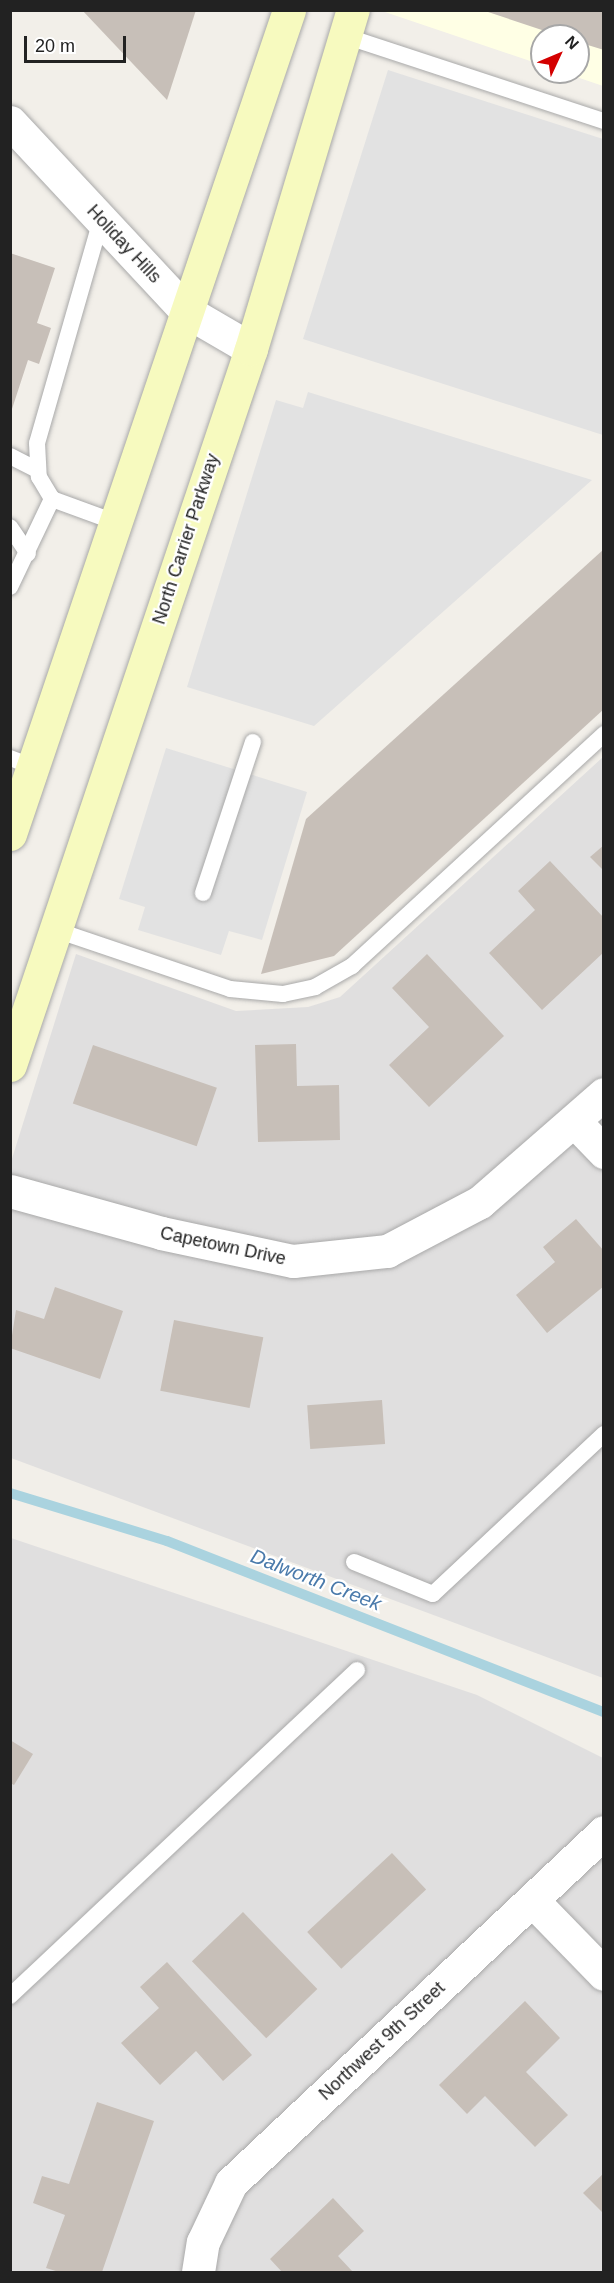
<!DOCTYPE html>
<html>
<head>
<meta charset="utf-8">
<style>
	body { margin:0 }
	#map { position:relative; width:614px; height:2283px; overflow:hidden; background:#f2efe9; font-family:Arial,sans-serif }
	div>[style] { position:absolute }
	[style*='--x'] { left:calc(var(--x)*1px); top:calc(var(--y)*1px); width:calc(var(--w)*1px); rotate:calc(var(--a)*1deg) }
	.residential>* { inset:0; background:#e0dfdf }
	.education>* { inset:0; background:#ffffe5 }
	.parking>* { inset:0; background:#e2e2e2 }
	.stream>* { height:10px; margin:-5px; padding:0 5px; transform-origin:5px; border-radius:5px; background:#aad3df }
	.building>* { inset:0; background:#c7bfb8; transform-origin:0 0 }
	.roads { filter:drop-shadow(0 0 2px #a9a9a9) drop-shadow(0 0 2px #a9a9a9) }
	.service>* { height:16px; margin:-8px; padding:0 8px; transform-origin:8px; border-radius:8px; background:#fff }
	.minor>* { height:33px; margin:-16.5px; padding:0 16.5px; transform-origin:16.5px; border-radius:16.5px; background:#fff }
	.secondary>* { height:33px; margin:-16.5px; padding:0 16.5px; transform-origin:16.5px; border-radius:16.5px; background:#f7fabf }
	span { translate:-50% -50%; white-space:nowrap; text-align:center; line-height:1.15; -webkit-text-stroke:4.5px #fff; paint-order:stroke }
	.street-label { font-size:18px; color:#222 }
	.water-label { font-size:20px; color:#4a7aab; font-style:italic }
	.frame { position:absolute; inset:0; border:12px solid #222; pointer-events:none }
	.north { position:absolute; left:530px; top:24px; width:60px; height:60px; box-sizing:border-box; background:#fff; border:2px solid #a7a7a7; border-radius:50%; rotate:46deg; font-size:16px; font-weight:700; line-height:24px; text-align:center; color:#222 }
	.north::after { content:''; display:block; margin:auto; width:21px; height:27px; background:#d40000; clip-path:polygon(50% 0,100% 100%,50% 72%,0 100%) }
	.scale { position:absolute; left:24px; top:36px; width:102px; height:27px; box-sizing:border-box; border:3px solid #222; border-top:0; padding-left:8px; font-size:18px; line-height:21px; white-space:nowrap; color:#222; -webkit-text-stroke:4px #fff; paint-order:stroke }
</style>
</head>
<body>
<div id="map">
	<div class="residential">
		<div style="clip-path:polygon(603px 757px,603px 1678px,11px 1458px,10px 1165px,76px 954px,236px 1011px,308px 1007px,340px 997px)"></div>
		<div style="clip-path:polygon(11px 1538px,477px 1695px,603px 1758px,603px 2272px,11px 2272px)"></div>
	</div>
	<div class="education">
		<div style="clip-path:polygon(382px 11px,603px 11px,603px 86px,562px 72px,578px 72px,578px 36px,542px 36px,542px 65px)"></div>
	</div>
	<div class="parking">
		<div style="clip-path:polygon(388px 70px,603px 139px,603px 435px,303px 339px)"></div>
		<div style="clip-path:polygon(308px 392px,592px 480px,314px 726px,187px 687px,276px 400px,303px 408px)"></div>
		<div style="clip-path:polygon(166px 748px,307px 792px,262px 940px,229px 931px,221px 955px,138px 930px,145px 907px,119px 899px)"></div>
	</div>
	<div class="stream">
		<div style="--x:10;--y:1493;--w:164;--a:17"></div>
		<div style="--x:167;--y:1541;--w:469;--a:21.4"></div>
	</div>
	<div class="building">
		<div style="clip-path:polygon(82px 10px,196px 10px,167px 100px)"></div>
		<div style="clip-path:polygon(482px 10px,604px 10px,604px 50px,578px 42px,578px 36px,560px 36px)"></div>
		<div style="clip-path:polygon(10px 253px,55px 268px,37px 323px,51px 328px,39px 364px,28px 360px,11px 412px)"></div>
		<div style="clip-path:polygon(604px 549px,604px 709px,334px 956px,261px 974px,306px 819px)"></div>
		<div style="clip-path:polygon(604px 845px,604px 871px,590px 857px)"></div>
		<div style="clip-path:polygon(550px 861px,604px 918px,604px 952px,542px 1010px,489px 953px,535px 910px,518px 891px)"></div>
		<div style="clip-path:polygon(427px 954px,504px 1036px,429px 1107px,389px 1065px,429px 1027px,392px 988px)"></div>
		<div style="clip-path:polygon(296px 1044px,297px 1086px,339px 1085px,340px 1140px,258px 1142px,255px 1045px)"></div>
		<div style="left:93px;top:1045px;width:131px;height:62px;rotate:19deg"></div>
		<div style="clip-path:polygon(576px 1219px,604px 1251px,604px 1286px,547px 1333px,516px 1295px,555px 1262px,543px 1247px)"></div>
		<div style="clip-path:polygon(55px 1287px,123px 1311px,100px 1379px,10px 1348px,16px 1310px,44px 1319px)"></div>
		<div style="left:174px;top:1320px;width:91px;height:72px;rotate:11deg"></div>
		<div style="left:382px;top:1400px;width:44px;height:75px;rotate:86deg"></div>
		<div style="clip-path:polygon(10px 1740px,33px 1754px,14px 1785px,10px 1783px)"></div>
		<div style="left:392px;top:1853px;width:50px;height:116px;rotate:47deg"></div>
		<div style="left:243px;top:1912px;width:107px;height:71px;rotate:46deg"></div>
		<div style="clip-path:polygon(167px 1962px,252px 2055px,223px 2081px,196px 2051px,160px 2085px,121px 2043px,159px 2008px,140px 1987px)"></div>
		<div style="clip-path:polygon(525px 2001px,560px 2038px,526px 2072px,568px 2115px,535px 2147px,485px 2096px,467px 2114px,439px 2085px)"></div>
		<div style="clip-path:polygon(97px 2102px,154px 2121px,102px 2272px,59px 2272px,46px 2268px,65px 2215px,33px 2203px,42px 2176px,69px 2184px)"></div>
		<div style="clip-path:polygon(604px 2173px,604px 2214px,583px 2193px)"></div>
		<div style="clip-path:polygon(333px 2198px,364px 2231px,338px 2256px,353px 2272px,282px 2272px,270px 2259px)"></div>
	</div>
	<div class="roads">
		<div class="service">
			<div style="--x:345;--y:36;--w:273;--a:18.2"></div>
			<div style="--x:101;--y:220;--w:232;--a:106"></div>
			<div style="--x:37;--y:443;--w:34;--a:87"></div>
			<div style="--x:39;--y:477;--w:26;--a:59"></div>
			<div style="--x:52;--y:499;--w:67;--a:20.1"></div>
			<div style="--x:10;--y:456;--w:31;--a:27"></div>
			<div style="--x:10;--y:527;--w:32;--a:56"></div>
			<div style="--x:10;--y:587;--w:98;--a:-64.5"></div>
			<div style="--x:10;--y:758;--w:25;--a:21"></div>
			<div style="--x:203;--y:893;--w:159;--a:-71.7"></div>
			<div style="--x:56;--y:930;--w:184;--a:18.7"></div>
			<div style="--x:230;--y:989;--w:53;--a:5.4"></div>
			<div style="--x:283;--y:994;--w:33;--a:-12"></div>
			<div style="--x:315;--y:987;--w:43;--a:-29.6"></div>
			<div style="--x:352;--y:966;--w:343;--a:-42.6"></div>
			<div style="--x:354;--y:1562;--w:85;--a:22.1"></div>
			<div style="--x:433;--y:1594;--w:234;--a:-43.1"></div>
			<div style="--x:10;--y:1996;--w:476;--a:-43.2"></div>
		</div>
		<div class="minor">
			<div style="--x:10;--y:122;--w:258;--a:47"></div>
			<div style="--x:186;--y:311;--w:75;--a:30.3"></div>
			<div style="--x:575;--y:1122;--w:42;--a:46"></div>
			<div style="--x:10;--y:1191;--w:157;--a:15.5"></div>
			<div style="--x:161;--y:1233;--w:135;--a:12"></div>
			<div style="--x:293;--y:1261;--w:95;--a:-6.1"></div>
			<div style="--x:387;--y:1251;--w:105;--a:-27.8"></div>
			<div style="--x:480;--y:1202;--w:164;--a:-41.1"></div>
			<div style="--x:532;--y:1900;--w:103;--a:45.8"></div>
			<div style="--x:198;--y:2272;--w:30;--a:-81"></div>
			<div style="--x:203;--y:2242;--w:65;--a:-64.6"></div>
			<div style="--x:231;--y:2183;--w:512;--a:-43.26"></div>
		</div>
		<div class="secondary">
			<div style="--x:10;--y:834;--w:870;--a:-71.29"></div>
			<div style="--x:10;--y:1065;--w:755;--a:-71.4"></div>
			<div style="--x:251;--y:349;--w:354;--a:-73.3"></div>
		</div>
	</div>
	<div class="street-label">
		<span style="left:124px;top:244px;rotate:47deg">Holiday Hills</span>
		<span style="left:186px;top:539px;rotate:-72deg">North Carrier Parkway</span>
		<span style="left:223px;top:1246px;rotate:12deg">Capetown Drive</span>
		<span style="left:382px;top:2041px;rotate:-43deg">Northwest 9th Street</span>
	</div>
	<div class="water-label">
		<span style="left:316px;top:1580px;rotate:21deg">Dalworth Creek</span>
	</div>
	<div class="frame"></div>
	<div class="north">N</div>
	<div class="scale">20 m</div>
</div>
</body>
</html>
